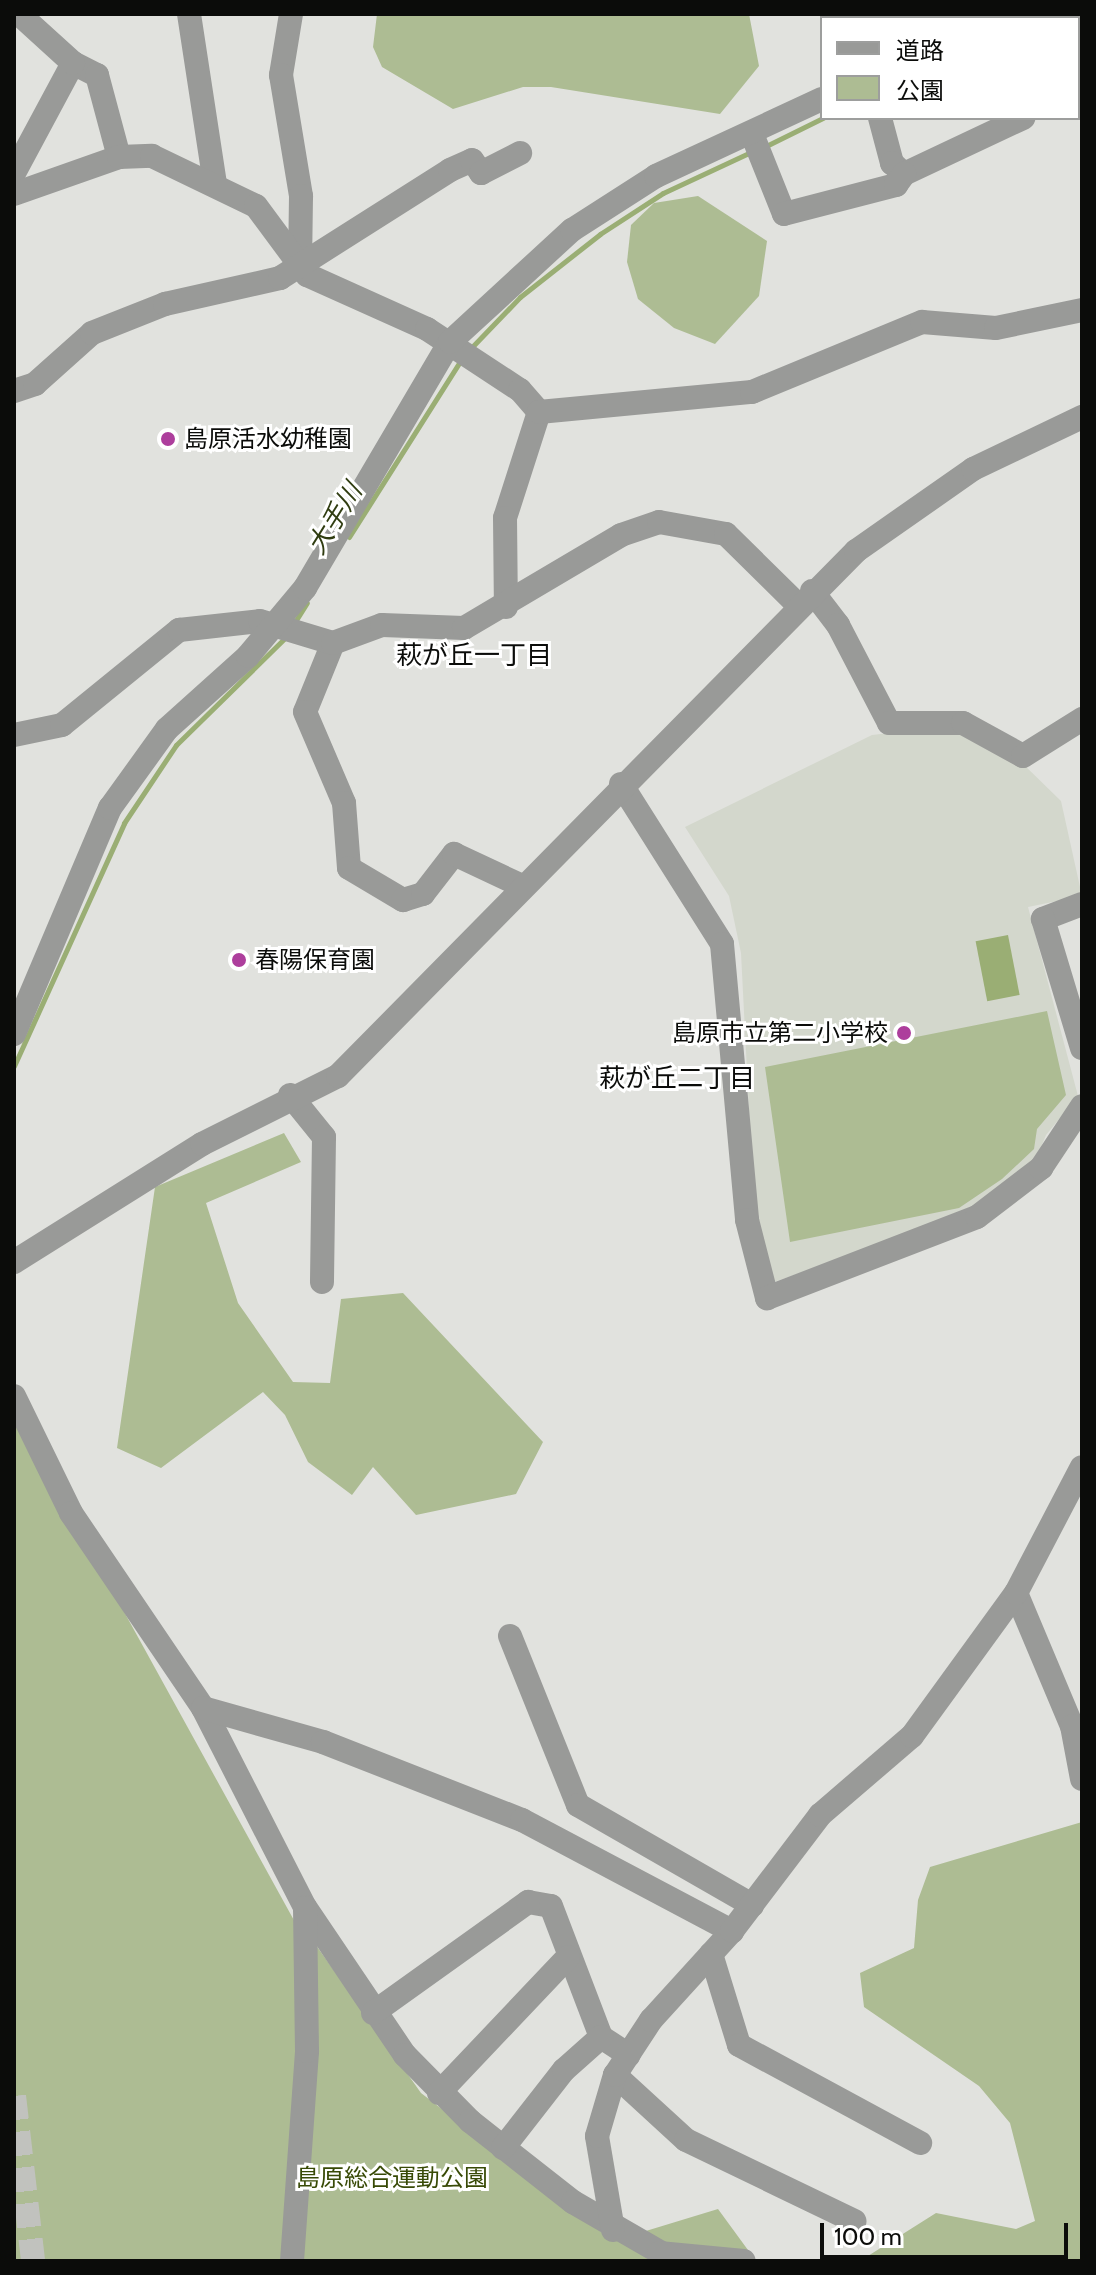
<!DOCTYPE html>
<html>
<head>
<meta charset="utf-8">
<style>
	body { margin:0 }
	#map { position:relative; width:1096px; height:2275px; overflow:hidden; background:#e1e2de; font-family:Cabin,"Noto Sans JP",sans-serif }
	div>[style] { position:absolute }
	[style*='--x'] { left:calc(var(--x)*1px); top:calc(var(--y)*1px); width:calc(var(--w)*1px); rotate:calc(var(--a)*1deg) }
	.built>* { inset:0; background:#d3d7cc }
	.green>* { inset:0; background:#adbc93 }
	.water>* { inset:0; background:#9aae74; transform-origin:0 0 }
	.stream>* { height:5px; margin:-2.5px; padding:0 2.5px; transform-origin:2.5px; border-radius:2.5px; background:#9aae74 }
	.highway-tunnel>* { height:24px; margin-top:-12px; transform-origin:0; background:repeating-linear-gradient(90deg,#c1c2be 0 24px,transparent 0 36px) }
	.minor>* { height:24px; margin:-12px; padding:0 12px; transform-origin:12px; border-radius:12px; background:#999a98 }
	.dots>* { width:22px; height:22px; translate:-50% -50%; box-sizing:border-box; border:4px solid #fff; border-radius:50% }
	span { translate:-50% -50%; white-space:nowrap; text-align:center; line-height:1.15; -webkit-text-stroke:6px #fff; paint-order:stroke }
	.poi-label { font-size:24px; color:#0b0c0a }
	.left { translate:0 -50%; text-align:left }
	.right { translate:-100% -50%; text-align:right }
	.park-label { font-size:24px; color:#384a06 }
	.water-label { font-size:26px; color:#303d11; font-style:italic }
	.neighbourhood-label { font-size:26px; color:#0b0c0a }
	.frame { position:absolute; inset:0; border:16px solid #0b0c0a; pointer-events:none }
	.legend { position:absolute; left:820px; top:16px; width:260px; height:104px; box-sizing:border-box; background:#fff; border:2px solid #9d9e9d; margin:0; padding:10px 14px; list-style:none; font-size:24px; color:#0b0c0a }
	.legend li { display:flex; align-items:center; gap:16px; height:40px }
	.legend b { width:40px; border:2px solid #9d9e9d }
	.scale { position:absolute; left:820px; top:2223px; width:248px; height:36px; box-sizing:border-box; border:4px solid #0b0c0a; border-top:0; padding-left:10px; font-size:24px; line-height:28px; white-space:nowrap; color:#0b0c0a; -webkit-text-stroke:6px #fff; paint-order:stroke }
</style>
</head>
<body>
<div id="map">
	<div class="built">
		<div style="clip-path:polygon(943px 727px,1019px 760px,1061px 801px,1082px 896px,1028px 907px,1078px 1096px,1046px 1135px,1035px 1162px,969px 1214px,774px 1282px,754px 1209px,741px 953px,729px 896px,685px 827px,872px 735px)"></div>
	</div>
	<div class="green">
		<div style="clip-path:polygon(377px 14px,749px 14px,759px 66px,720px 114px,551px 87px,523px 87px,453px 109px,382px 67px,373px 47px)"></div>
		<div style="clip-path:polygon(698px 196px,767px 241px,759px 296px,715px 344px,674px 328px,638px 299px,627px 262px,631px 225px,654px 203px)"></div>
		<div style="clip-path:polygon(1047px 1011px,1066px 1095px,1037px 1129px,1034px 1149px,1002px 1179px,959px 1208px,790px 1242px,765px 1067px)"></div>
		<div style="clip-path:polygon(284px 1133px,301px 1162px,206px 1203px,238px 1303px,293px 1382px,330px 1383px,341px 1299px,403px 1293px,543px 1442px,516px 1494px,416px 1515px,373px 1467px,352px 1495px,308px 1462px,285px 1415px,263px 1392px,161px 1468px,117px 1448px,155px 1187px)"></div>
		<div style="clip-path:polygon(14px 1412px,312px 1953px,313px 1941px,421px 2093px,613px 2241px,718px 2209px,756px 2261px,14px 2261px)"></div>
		<div style="clip-path:polygon(1082px 1822px,1082px 2261px,860px 2261px,936px 2213px,1016px 2229px,1035px 2221px,1010px 2123px,979px 2086px,864px 2007px,860px 1973px,914px 1948px,918px 1900px,930px 1867px)"></div>
	</div>
	<div class="water">
		<div style="left:1008px;top:935px;width:61px;height:33px;rotate:79deg"></div>
	</div>
	<div class="stream">
		<div style="--x:933;--y:18;--w:5;--a:-53"></div>
		<div style="--x:764;--y:147;--w:66;--a:-26.2"></div>
		<div style="--x:470;--y:349;--w:72;--a:-46.1"></div>
		<div style="--x:520;--y:297;--w:102;--a:-38.2"></div>
		<div style="--x:600;--y:234;--w:75;--a:-33.1"></div>
		<div style="--x:663;--y:193;--w:97;--a:-25"></div>
		<div style="--x:349;--y:537;--w:209;--a:-57.7"></div>
		<div style="--x:293;--y:625;--w:26;--a:-58"></div>
		<div style="--x:14;--y:1066;--w:267;--a:-65.6"></div>
		<div style="--x:124;--y:823;--w:94;--a:-56.3"></div>
		<div style="--x:176;--y:745;--w:154;--a:-44.5"></div>
	</div>
	<div class="highway-tunnel">
		<div style="--x:14;--y:2096;--w:166;--a:83.4"></div>
	</div>
	<div class="minor">
		<div style="--x:189;--y:14;--w:172;--a:81.3"></div>
		<div style="--x:291;--y:14;--w:62;--a:99.3"></div>
		<div style="--x:281;--y:75;--w:123;--a:80.6"></div>
		<div style="--x:301;--y:196;--w:70;--a:90.8"></div>
		<div style="--x:975;--y:14;--w:10;--a:24"></div>
		<div style="--x:1065;--y:14;--w:4;--a:76"></div>
		<div style="--x:916;--y:18;--w:5;--a:-53"></div>
		<div style="--x:1007;--y:18;--w:5;--a:-53"></div>
		<div style="--x:1078;--y:49;--w:10;--a:66"></div>
		<div style="--x:73;--y:63;--w:27;--a:27"></div>
		<div style="--x:97;--y:75;--w:85;--a:75"></div>
		<div style="--x:1078;--y:89;--w:4;--a:-27"></div>
		<div style="--x:880;--y:118;--w:47;--a:75.1"></div>
		<div style="--x:892;--y:163;--w:16;--a:43"></div>
		<div style="--x:904;--y:174;--w:132;--a:-25.2"></div>
		<div style="--x:752;--y:134;--w:86;--a:68.2"></div>
		<div style="--x:784;--y:214;--w:116;--a:-14.5"></div>
		<div style="--x:896;--y:185;--w:14;--a:-54"></div>
		<div style="--x:14;--y:173;--w:125;--a:-61.8"></div>
		<div style="--x:73;--y:63;--w:73;--a:-137.8"></div>
		<div style="--x:14;--y:194;--w:111;--a:-19.4"></div>
		<div style="--x:119;--y:157;--w:33;--a:-2"></div>
		<div style="--x:152;--y:156;--w:115;--a:25.7"></div>
		<div style="--x:256;--y:206;--w:86;--a:53.5"></div>
		<div style="--x:307;--y:275;--w:132;--a:24.2"></div>
		<div style="--x:427;--y:329;--w:111;--a:33.3"></div>
		<div style="--x:520;--y:390;--w:29;--a:49"></div>
		<div style="--x:539;--y:412;--w:111;--a:107.8"></div>
		<div style="--x:505;--y:518;--w:89;--a:89.4"></div>
		<div style="--x:14;--y:391;--w:22;--a:-18"></div>
		<div style="--x:35;--y:384;--w:76;--a:-41.8"></div>
		<div style="--x:92;--y:333;--w:79;--a:-21.7"></div>
		<div style="--x:165;--y:304;--w:118;--a:-12.7"></div>
		<div style="--x:280;--y:278;--w:201;--a:-32.4"></div>
		<div style="--x:450;--y:170;--w:24;--a:-24"></div>
		<div style="--x:472;--y:160;--w:16;--a:55"></div>
		<div style="--x:481;--y:173;--w:44;--a:-27.1"></div>
		<div style="--x:539;--y:412;--w:214;--a:-5.4"></div>
		<div style="--x:752;--y:392;--w:184;--a:-22.4"></div>
		<div style="--x:922;--y:322;--w:74;--a:4.6"></div>
		<div style="--x:996;--y:328;--w:88;--a:-11.8"></div>
		<div style="--x:812;--y:591;--w:43;--a:52.6"></div>
		<div style="--x:838;--y:625;--w:110;--a:62.5"></div>
		<div style="--x:889;--y:723;--w:74;--a:0"></div>
		<div style="--x:963;--y:723;--w:68;--a:28.8"></div>
		<div style="--x:1023;--y:756;--w:70;--a:-32.1"></div>
		<div style="--x:333;--y:643;--w:74;--a:112.1"></div>
		<div style="--x:305;--y:712;--w:99;--a:66.8"></div>
		<div style="--x:344;--y:803;--w:65;--a:85.6"></div>
		<div style="--x:349;--y:868;--w:63;--a:30.7"></div>
		<div style="--x:403;--y:900;--w:21;--a:-17"></div>
		<div style="--x:423;--y:894;--w:51;--a:-52.2"></div>
		<div style="--x:454;--y:854;--w:75;--a:25.2"></div>
		<div style="--x:14;--y:735;--w:49;--a:-11.8"></div>
		<div style="--x:62;--y:725;--w:151;--a:-39.1"></div>
		<div style="--x:179;--y:630;--w:81;--a:-6.3"></div>
		<div style="--x:260;--y:621;--w:76;--a:16.8"></div>
		<div style="--x:333;--y:643;--w:52;--a:-20.2"></div>
		<div style="--x:382;--y:625;--w:82;--a:2.1"></div>
		<div style="--x:464;--y:628;--w:182;--a:-30.6"></div>
		<div style="--x:621;--y:535;--w:40;--a:-18.9"></div>
		<div style="--x:659;--y:522;--w:68;--a:10.2"></div>
		<div style="--x:726;--y:534;--w:101;--a:44.6"></div>
		<div style="--x:621;--y:784;--w:189;--a:57.7"></div>
		<div style="--x:722;--y:944;--w:277;--a:84.8"></div>
		<div style="--x:747;--y:1220;--w:81;--a:75.6"></div>
		<div style="--x:767;--y:1298;--w:225;--a:-21.1"></div>
		<div style="--x:977;--y:1217;--w:81;--a:-37.4"></div>
		<div style="--x:1041;--y:1168;--w:74;--a:-56.5"></div>
		<div style="--x:1082;--y:904;--w:42;--a:159"></div>
		<div style="--x:1043;--y:919;--w:135;--a:73.2"></div>
		<div style="--x:14;--y:1034;--w:246;--a:-67"></div>
		<div style="--x:110;--y:808;--w:97;--a:-54.2"></div>
		<div style="--x:167;--y:729;--w:109;--a:-42"></div>
		<div style="--x:248;--y:656;--w:89;--a:-50"></div>
		<div style="--x:305;--y:588;--w:286;--a:-59.5"></div>
		<div style="--x:450;--y:342;--w:166;--a:-42.6"></div>
		<div style="--x:572;--y:230;--w:100;--a:-32.7"></div>
		<div style="--x:656;--y:176;--w:183;--a:-24.9"></div>
		<div style="--x:290;--y:1095;--w:54;--a:51"></div>
		<div style="--x:324;--y:1137;--w:145;--a:90.8"></div>
		<div style="--x:14;--y:1262;--w:222;--a:-32.1"></div>
		<div style="--x:202;--y:1144;--w:152;--a:-26.6"></div>
		<div style="--x:338;--y:1076;--w:738;--a:-45.38"></div>
		<div style="--x:856;--y:551;--w:143;--a:-35"></div>
		<div style="--x:973;--y:469;--w:121;--a:-25.5"></div>
		<div style="--x:14;--y:1396;--w:130;--a:64"></div>
		<div style="--x:71;--y:1513;--w:235;--a:55.9"></div>
		<div style="--x:203;--y:1708;--w:224;--a:62.9"></div>
		<div style="--x:305;--y:1907;--w:179;--a:56"></div>
		<div style="--x:405;--y:2055;--w:93;--a:45.4"></div>
		<div style="--x:470;--y:2121;--w:131;--a:38.2"></div>
		<div style="--x:573;--y:2202;--w:118;--a:30"></div>
		<div style="--x:1016;--y:1593;--w:144;--a:67.2"></div>
		<div style="--x:1072;--y:1726;--w:54;--a:79.3"></div>
		<div style="--x:510;--y:1636;--w:182;--a:68.1"></div>
		<div style="--x:578;--y:1805;--w:201;--a:29.9"></div>
		<div style="--x:203;--y:1708;--w:125;--a:15.8"></div>
		<div style="--x:323;--y:1742;--w:214;--a:21.4"></div>
		<div style="--x:522;--y:1820;--w:238;--a:27.9"></div>
		<div style="--x:711;--y:1954;--w:95;--a:72.9"></div>
		<div style="--x:739;--y:2045;--w:206;--a:28.4"></div>
		<div style="--x:373;--y:2013;--w:191;--a:-35.6"></div>
		<div style="--x:528;--y:1902;--w:23;--a:10"></div>
		<div style="--x:551;--y:1906;--w:140;--a:69.1"></div>
		<div style="--x:601;--y:2037;--w:33;--a:33"></div>
		<div style="--x:615;--y:2075;--w:96;--a:42.5"></div>
		<div style="--x:686;--y:2140;--w:187;--a:25.7"></div>
		<div style="--x:439;--y:2093;--w:187;--a:-46.5"></div>
		<div style="--x:503;--y:2148;--w:99;--a:-52"></div>
		<div style="--x:564;--y:2070;--w:50;--a:-41.7"></div>
		<div style="--x:613;--y:2230;--w:95;--a:-99.7"></div>
		<div style="--x:597;--y:2136;--w:64;--a:-73.6"></div>
		<div style="--x:615;--y:2075;--w:66;--a:-56.8"></div>
		<div style="--x:651;--y:2020;--w:120;--a:-47.7"></div>
		<div style="--x:732;--y:1931;--w:146;--a:-52.8"></div>
		<div style="--x:820;--y:1815;--w:121;--a:-40.7"></div>
		<div style="--x:912;--y:1736;--w:177;--a:-54"></div>
		<div style="--x:1016;--y:1593;--w:142;--a:-62.4"></div>
		<div style="--x:659;--y:2253;--w:85;--a:5.4"></div>
		<div style="--x:292;--y:2261;--w:211;--a:-85.9"></div>
		<div style="--x:307;--y:2051;--w:143;--a:-90.8"></div>
	</div>
	<div class="dots">
		<div style="left:168px;top:439px;background:#ad3e9c"></div>
		<div style="left:239px;top:960px;background:#ad3e9c"></div>
		<div style="left:904px;top:1033px;background:#ad3e9c"></div>
	</div>
	<div class="poi-label">
		<span class="left" style="left:184px;top:439px">島原活水幼稚園</span>
		<span class="left" style="left:255px;top:960px">春陽保育園</span>
		<span class="right" style="left:888px;top:1033px">島原市立第二小学校</span>
	</div>
	<div class="park-label">
		<span style="left:392px;top:2178px">島原総合運動公園</span>
	</div>
	<div class="water-label">
		<span style="left:335px;top:519px;rotate:-58deg">大手川</span>
	</div>
	<div class="neighbourhood-label">
		<span style="left:474px;top:656px">萩が丘一丁目</span>
		<span style="left:677px;top:1079px">萩が丘二丁目</span>
	</div>
	<div class="frame"></div>
	<ul class="legend">
	<li><b style="height:10px;background:#999a98"></b>道路</li>
	<li><b style="height:22px;background:#adbc93"></b>公園</li>
	</ul>
	<div class="scale">100 m</div>
</div>
</body>
</html>
